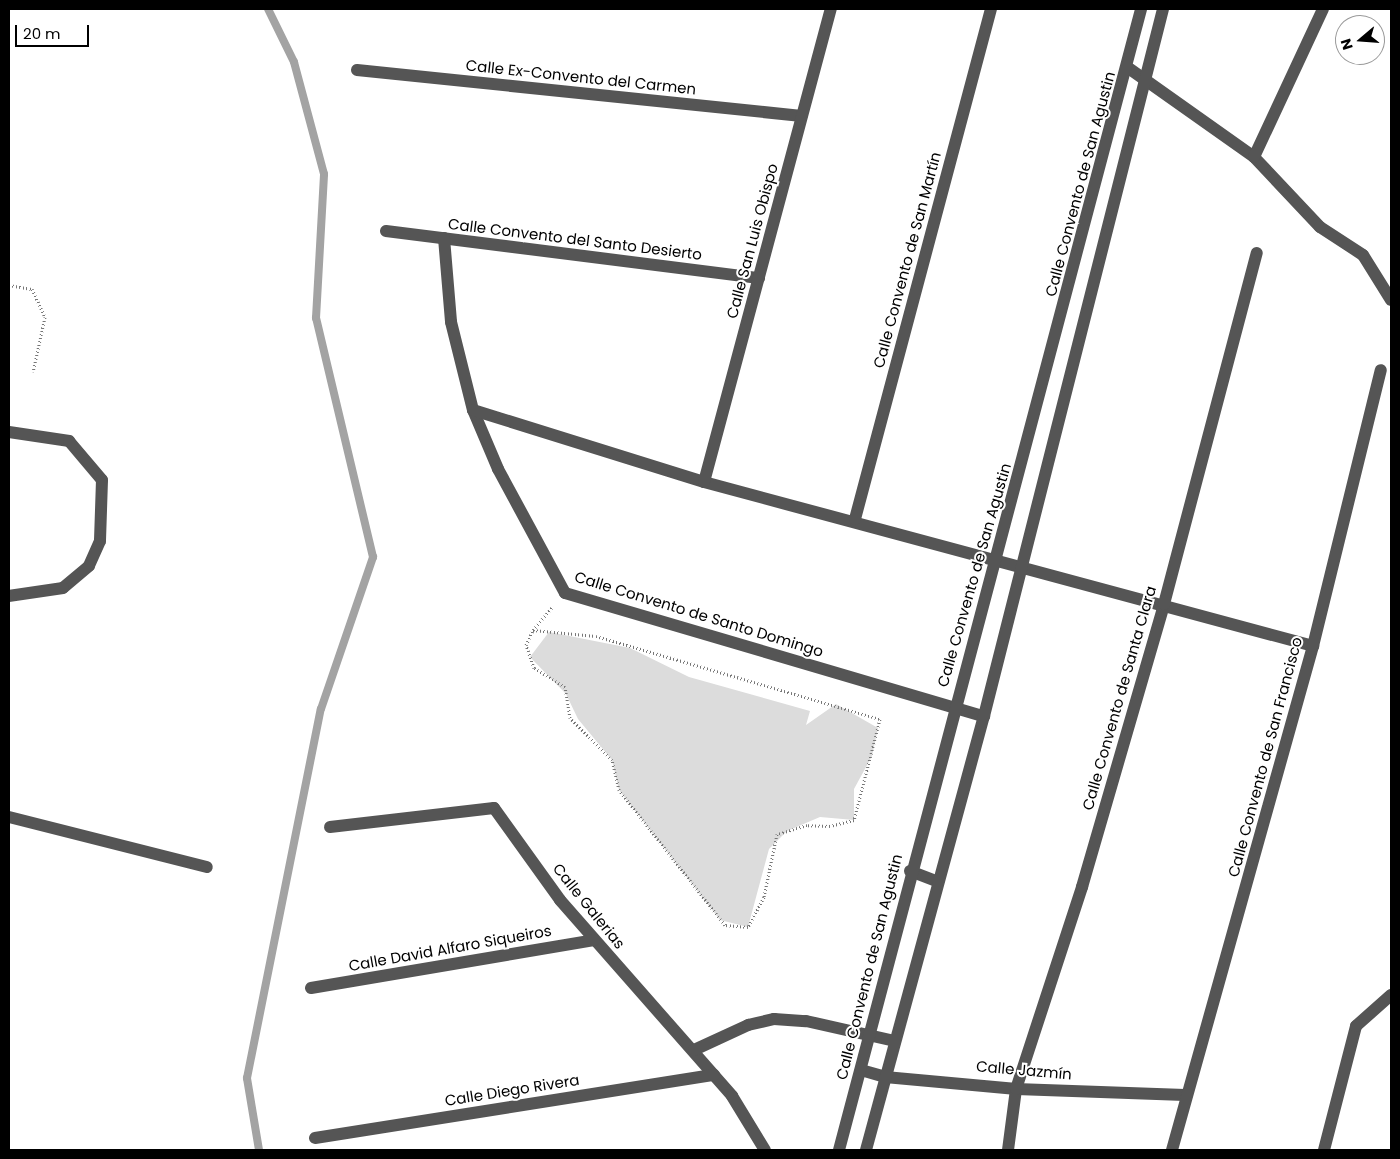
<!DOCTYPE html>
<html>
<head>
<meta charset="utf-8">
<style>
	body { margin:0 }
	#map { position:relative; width:1400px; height:1159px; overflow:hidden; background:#fff; font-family:Poppins,sans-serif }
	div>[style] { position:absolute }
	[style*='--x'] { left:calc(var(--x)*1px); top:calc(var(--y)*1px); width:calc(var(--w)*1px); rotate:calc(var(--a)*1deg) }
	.green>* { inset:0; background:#dcdcdc }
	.stream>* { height:8px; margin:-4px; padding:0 4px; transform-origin:4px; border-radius:4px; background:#a3a3a3 }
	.path>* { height:3px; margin-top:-1.5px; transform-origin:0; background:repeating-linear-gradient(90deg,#777 0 1px,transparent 0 3.5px) }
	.minor>* { height:12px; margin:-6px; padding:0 6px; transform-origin:6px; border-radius:6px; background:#555 }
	span { translate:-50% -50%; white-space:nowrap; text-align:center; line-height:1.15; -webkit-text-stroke:4px #fff; paint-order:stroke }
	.street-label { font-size:15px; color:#000 }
	.frame { position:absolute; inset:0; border:10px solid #000; pointer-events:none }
	.north { position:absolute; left:1335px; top:15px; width:50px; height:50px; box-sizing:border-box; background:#fff; border:1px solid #999; border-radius:50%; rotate:252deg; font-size:14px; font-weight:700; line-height:20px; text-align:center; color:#000 }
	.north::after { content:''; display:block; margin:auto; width:18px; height:22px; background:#000; clip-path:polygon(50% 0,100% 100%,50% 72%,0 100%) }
	.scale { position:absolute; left:15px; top:25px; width:74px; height:22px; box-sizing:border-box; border:2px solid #000; border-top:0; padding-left:6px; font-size:15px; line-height:18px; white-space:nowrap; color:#000; -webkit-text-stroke:4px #fff; paint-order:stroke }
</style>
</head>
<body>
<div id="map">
	<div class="green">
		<div style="clip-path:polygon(549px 632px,630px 648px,689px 677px,810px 711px,806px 725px,836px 704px,878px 728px,872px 756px,854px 789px,854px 820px,820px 817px,787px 831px,769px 849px,748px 927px,720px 920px,619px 790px,612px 760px,578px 719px,566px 694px,530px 657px)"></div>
	</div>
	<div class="stream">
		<div style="--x:259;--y:1150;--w:73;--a:-99.5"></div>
		<div style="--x:247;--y:1078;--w:376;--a:-78.7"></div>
		<div style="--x:321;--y:709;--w:161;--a:-71.1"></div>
		<div style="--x:373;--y:557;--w:246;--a:-103.4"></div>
		<div style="--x:316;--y:318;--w:144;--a:-86.8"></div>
		<div style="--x:324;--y:174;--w:116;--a:-105"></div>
		<div style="--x:294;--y:62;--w:59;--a:-116.1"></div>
	</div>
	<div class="path">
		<div style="--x:9;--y:285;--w:23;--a:10"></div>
		<div style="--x:32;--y:289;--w:31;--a:65"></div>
		<div style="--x:45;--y:317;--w:56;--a:102.3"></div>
		<div style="--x:533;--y:630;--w:63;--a:5.4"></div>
		<div style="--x:596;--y:636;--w:296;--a:16.3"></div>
		<div style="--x:880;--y:719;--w:104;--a:104.4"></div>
		<div style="--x:854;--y:820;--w:25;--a:166"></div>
		<div style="--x:830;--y:826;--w:23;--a:-178"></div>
		<div style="--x:807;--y:825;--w:31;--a:163"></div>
		<div style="--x:777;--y:834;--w:64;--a:101.7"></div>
		<div style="--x:764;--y:897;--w:34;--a:118"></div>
		<div style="--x:748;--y:927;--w:23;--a:-175"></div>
		<div style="--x:725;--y:925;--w:172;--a:-128.1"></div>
		<div style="--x:619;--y:790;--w:31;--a:-103"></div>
		<div style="--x:612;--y:760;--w:59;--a:-135"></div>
		<div style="--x:570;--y:718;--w:31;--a:-99"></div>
		<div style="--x:565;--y:687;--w:36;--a:-148"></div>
		<div style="--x:534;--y:668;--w:24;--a:-109"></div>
		<div style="--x:526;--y:645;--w:17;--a:-65"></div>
		<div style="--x:533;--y:630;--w:31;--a:-50"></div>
	</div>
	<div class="minor">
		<div style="--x:1127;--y:67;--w:156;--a:35.3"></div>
		<div style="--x:1254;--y:157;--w:96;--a:46.7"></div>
		<div style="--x:1320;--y:227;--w:51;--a:33.1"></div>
		<div style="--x:1363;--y:255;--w:53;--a:58.1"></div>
		<div style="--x:357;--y:70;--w:447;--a:5.9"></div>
		<div style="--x:1254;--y:157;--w:163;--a:-65"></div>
		<div style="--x:386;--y:231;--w:376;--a:7.2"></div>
		<div style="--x:444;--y:238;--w:84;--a:85.2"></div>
		<div style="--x:451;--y:322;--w:91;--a:76"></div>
		<div style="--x:473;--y:410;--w:64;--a:67"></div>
		<div style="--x:498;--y:469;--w:141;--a:61.6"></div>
		<div style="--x:565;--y:593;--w:437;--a:16.4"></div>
		<div style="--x:473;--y:410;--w:242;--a:17.3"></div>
		<div style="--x:704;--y:482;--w:631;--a:15.07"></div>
		<div style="--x:9;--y:432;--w:61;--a:8.5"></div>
		<div style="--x:69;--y:441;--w:51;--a:49.8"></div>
		<div style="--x:102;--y:480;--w:61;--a:91.9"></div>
		<div style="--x:100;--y:541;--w:27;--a:114"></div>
		<div style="--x:89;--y:566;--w:34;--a:140"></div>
		<div style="--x:63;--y:588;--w:55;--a:171.6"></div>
		<div style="--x:704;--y:482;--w:490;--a:-75"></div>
		<div style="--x:855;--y:519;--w:528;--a:-75.07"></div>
		<div style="--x:9;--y:817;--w:204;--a:14.2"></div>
		<div style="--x:330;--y:827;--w:165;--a:-6.6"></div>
		<div style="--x:494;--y:808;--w:113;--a:54.3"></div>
		<div style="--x:560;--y:900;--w:261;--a:48.7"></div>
		<div style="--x:732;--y:1096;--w:63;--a:58.6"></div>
		<div style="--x:910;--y:871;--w:30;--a:21"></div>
		<div style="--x:311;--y:988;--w:287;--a:-9.6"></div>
		<div style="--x:694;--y:1050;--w:60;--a:-24.8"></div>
		<div style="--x:748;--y:1025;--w:27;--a:-13"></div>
		<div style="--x:774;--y:1019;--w:32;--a:4"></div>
		<div style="--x:806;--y:1021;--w:91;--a:12.7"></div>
		<div style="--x:861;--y:1070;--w:25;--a:16"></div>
		<div style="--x:885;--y:1077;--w:132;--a:5.2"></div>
		<div style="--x:1016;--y:1089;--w:169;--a:2"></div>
		<div style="--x:315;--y:1138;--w:404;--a:-9"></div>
		<div style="--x:839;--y:1150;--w:1180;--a:-75.17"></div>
		<div style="--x:866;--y:1150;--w:450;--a:-74.8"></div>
		<div style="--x:984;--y:716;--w:729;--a:-75.79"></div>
		<div style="--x:1008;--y:1150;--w:62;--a:-82.5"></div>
		<div style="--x:1016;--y:1089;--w:213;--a:-71.9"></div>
		<div style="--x:1082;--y:887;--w:295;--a:-73.8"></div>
		<div style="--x:1164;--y:604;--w:363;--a:-75.2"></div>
		<div style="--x:1172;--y:1150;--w:523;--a:-74.37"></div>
		<div style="--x:1313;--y:646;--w:284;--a:-76.2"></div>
		<div style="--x:1324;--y:1150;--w:128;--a:-75.5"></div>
		<div style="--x:1356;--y:1026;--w:47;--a:-41.5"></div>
	</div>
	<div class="street-label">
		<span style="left:581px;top:77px;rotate:6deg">Calle Ex-Convento del Carmen</span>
		<span style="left:1080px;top:184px;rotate:-75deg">Calle Convento de San Agustin</span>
		<span style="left:575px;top:239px;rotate:7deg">Calle Convento del Santo Desierto</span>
		<span style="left:752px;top:241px;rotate:-75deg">Calle San Luis Obispo</span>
		<span style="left:907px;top:260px;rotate:-75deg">Calle Convento de San Martín</span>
		<span style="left:974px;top:575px;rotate:-74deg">Calle Convento de San Agustin</span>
		<span style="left:699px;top:614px;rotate:17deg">Calle Convento de Santo Domingo</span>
		<span style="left:1119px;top:698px;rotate:-74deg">Calle Convento de Santa Clara</span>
		<span style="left:1265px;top:757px;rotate:-75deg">Calle Convento de San Francisco</span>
		<span style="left:589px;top:906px;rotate:51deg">Calle Galerias</span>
		<span style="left:450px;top:948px;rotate:-10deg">Calle David Alfaro Siqueiros</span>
		<span style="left:869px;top:967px;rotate:-76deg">Calle Convento de San Agustin</span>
		<span style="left:1024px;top:1070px;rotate:5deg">Calle Jazmín</span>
		<span style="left:512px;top:1090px;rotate:-9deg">Calle Diego Rivera</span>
	</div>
	<div class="frame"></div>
	<div class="north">N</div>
	<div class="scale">20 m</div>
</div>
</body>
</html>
